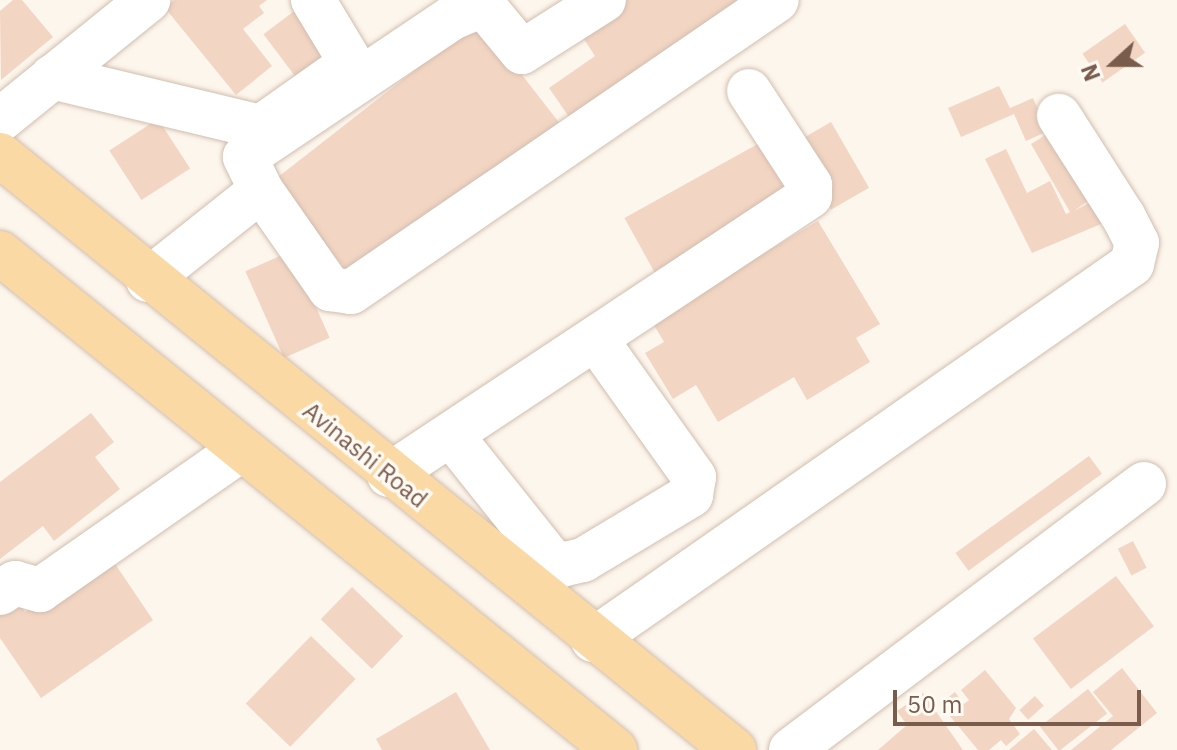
<!DOCTYPE html>
<html>
<head>
<meta charset="utf-8">
<style>
	body { margin:0 }
	#map { position:relative; width:1177px; height:750px; overflow:hidden; background:#fdf6ec; font-family:"IBM Plex Sans",sans-serif }
	div>[style] { position:absolute }
	[style*='--x'] { left:calc(var(--x)*1px); top:calc(var(--y)*1px); width:calc(var(--w)*1px); rotate:calc(var(--a)*1deg) }
	.building>* { inset:0; background:#f3d5c3; transform-origin:0 0 }
	.roads { filter:drop-shadow(0 0 2px #d1beb0) drop-shadow(0 0 2px #d1beb0) }
	.minor>* { height:44px; margin:-22px; padding:0 22px; transform-origin:22px; border-radius:22px; background:#fff }
	.major>* { height:44px; margin:-22px; padding:0 22px; transform-origin:22px; border-radius:22px; background:#fbd9a5 }
	span { translate:-50% -50%; white-space:nowrap; text-align:center; line-height:1.15; -webkit-text-stroke:7px #fffaf3; paint-order:stroke }
	.street-label { font-size:24px; color:#7a5c4d }
	.north { position:absolute; left:1073px; top:24px; width:80px; height:80px; -webkit-text-stroke:6px #fffaf3; paint-order:stroke; rotate:249deg; font-size:22px; font-weight:700; line-height:32px; text-align:center; color:#7a5c4d }
	.north::after { content:''; display:block; margin:auto; width:28px; height:36px; background:#7a5c4d; clip-path:polygon(50% 0,100% 100%,50% 72%,0 100%) }
	.scale { position:absolute; left:893px; top:690px; width:248px; height:36px; box-sizing:border-box; border:4px solid #7a5c4d; border-top:0; padding-left:10px; font-size:24px; line-height:28px; white-space:nowrap; color:#7a5c4d; -webkit-text-stroke:6px #fffaf3; paint-order:stroke }
</style>
</head>
<body>
<div id="map">
	<div class="building">
		<div style="clip-path:polygon(13px 0,22px 0,53px 37px,1px 80px,0 11px)"></div>
		<div style="clip-path:polygon(174px 0,267px 0,259px 6px,264px 13px,243px 29px,272px 66px,236px 95px,165px 8px)"></div>
		<div style="clip-path:polygon(616px 0,768px 0,578px 130px,549px 88px,595px 56px,576px 27px)"></div>
		<div style="left:297px;top:9px;width:63px;height:42px;rotate:53deg"></div>
		<div style="left:479px;top:20px;width:130px;height:259px;rotate:52deg"></div>
		<div style="left:1125px;top:24px;width:35px;height:52px;rotate:55deg"></div>
		<div style="clip-path:polygon(999px 86px,1010px 108px,1033px 98px,1048px 131px,1026px 141px,1014px 114px,961px 137px,948px 108px)"></div>
		<div style="left:158px;top:119px;width:59px;height:58px;rotate:57deg"></div>
		<div style="left:831px;top:122px;width:76px;height:44px;rotate:60deg"></div>
		<div style="clip-path:polygon(1049px 133px,1088px 201px,1074px 211px,1096px 199px,1108px 221px,1032px 253px,985px 159px,1006px 149px,1027px 193px,1050px 181px,1066px 214px,1070px 212px,1031px 144px)"></div>
		<div style="left:774px;top:135px;width:63px;height:171px;rotate:61deg"></div>
		<div style="clip-path:polygon(818px 221px,880px 324px,856px 338px,870px 362px,807px 400px,794px 377px,718px 422px,696px 385px,673px 399px,645px 353px,664px 342px,651px 320px)"></div>
		<div style="left:291px;top:251px;width:95px;height:50px;rotate:66deg"></div>
		<div style="clip-path:polygon(91px 413px,114px 442px,95px 457px,120px 489px,54px 541px,43px 526px,0 559px,0 482px)"></div>
		<div style="left:1089px;top:456px;width:22px;height:165px;rotate:54deg"></div>
		<div style="left:1133px;top:541px;width:30px;height:17px;rotate:63deg"></div>
		<div style="clip-path:polygon(109px 555px,153px 620px,41px 698px,0 638px,0 601px,12px 592px,25px 612px)"></div>
		<div style="left:1116px;top:576px;width:63px;height:104px;rotate:53deg"></div>
		<div style="left:352px;top:587px;width:71px;height:45px;rotate:44deg"></div>
		<div style="left:311px;top:636px;width:62px;height:94px;rotate:44deg"></div>
		<div style="clip-path:polygon(1122px 668px,1157px 713px,1111px 750px,1071px 750px,1113px 716px,1093px 692px)"></div>
		<div style="clip-path:polygon(985px 670px,1016px 708px,1009px 719px,1020px 734px,1006px 746px,1001px 740px,989px 750px,978px 750px,940px 704px,955px 692px,964px 704px,969px 700px,961px 690px)"></div>
		<div style="left:1088px;top:689px;width:31px;height:61px;rotate:52deg"></div>
		<div style="clip-path:polygon(456px 692px,490px 750px,382px 750px,376px 739px)"></div>
		<div style="clip-path:polygon(923px 693px,963px 750px,878px 750px,907px 725px,897px 711px)"></div>
		<div style="left:1035px;top:696px;width:13px;height:21px;rotate:48deg"></div>
		<div style="clip-path:polygon(1034px 729px,1052px 750px,1009px 750px)"></div>
	</div>
	<div class="roads">
		<div class="minor">
			<div style="--x:52;--y:77;--w:215;--a:13.5"></div>
			<div style="--x:261;--y:127;--w:100;--a:-35.3"></div>
			<div style="--x:343;--y:69;--w:12;--a:-66"></div>
			<div style="--x:348;--y:58;--w:68;--a:-121.1"></div>
			<div style="--x:0;--y:120;--w:191;--a:-39"></div>
			<div style="--x:261;--y:190;--w:121;--a:55.1"></div>
			<div style="--x:330;--y:289;--w:21;--a:8"></div>
			<div style="--x:351;--y:292;--w:516;--a:-34.43"></div>
			<div style="--x:148;--y:280;--w:144;--a:-38.5"></div>
			<div style="--x:261;--y:190;--w:37;--a:-116"></div>
			<div style="--x:245;--y:157;--w:249;--a:-33.9"></div>
			<div style="--x:452;--y:18;--w:34;--a:-23"></div>
			<div style="--x:483;--y:5;--w:61;--a:50.3"></div>
			<div style="--x:522;--y:52;--w:97;--a:-32.4"></div>
			<div style="--x:451;--y:435;--w:159;--a:51.4"></div>
			<div style="--x:550;--y:559;--w:13;--a:29"></div>
			<div style="--x:561;--y:565;--w:23;--a:-13"></div>
			<div style="--x:583;--y:560;--w:126;--a:-31"></div>
			<div style="--x:691;--y:495;--w:18;--a:-81"></div>
			<div style="--x:694;--y:477;--w:167;--a:-125.5"></div>
			<div style="--x:389;--y:475;--w:505;--a:-33.53"></div>
			<div style="--x:810;--y:196;--w:11;--a:-90"></div>
			<div style="--x:810;--y:185;--w:112;--a:-123"></div>
			<div style="--x:0;--y:593;--w:18;--a:-34"></div>
			<div style="--x:15;--y:583;--w:26;--a:16"></div>
			<div style="--x:40;--y:590;--w:246;--a:-34.9"></div>
			<div style="--x:593;--y:640;--w:657;--a:-34.9"></div>
			<div style="--x:1132;--y:264;--w:22;--a:-77"></div>
			<div style="--x:1137;--y:243;--w:30;--a:-117"></div>
			<div style="--x:1123;--y:216;--w:119;--a:-122.6"></div>
			<div style="--x:791;--y:750;--w:442;--a:-37"></div>
		</div>
		<div class="major">
			<div style="--x:0;--y:155;--w:945;--a:39.03"></div>
			<div style="--x:0;--y:253;--w:791;--a:38.94"></div>
		</div>
	</div>
	<div class="street-label">
		<span style="left:365px;top:455px;rotate:39deg">Avinashi Road</span>
	</div>
	<div class="north">N</div>
	<div class="scale">50 m</div>
</div>
</body>
</html>
